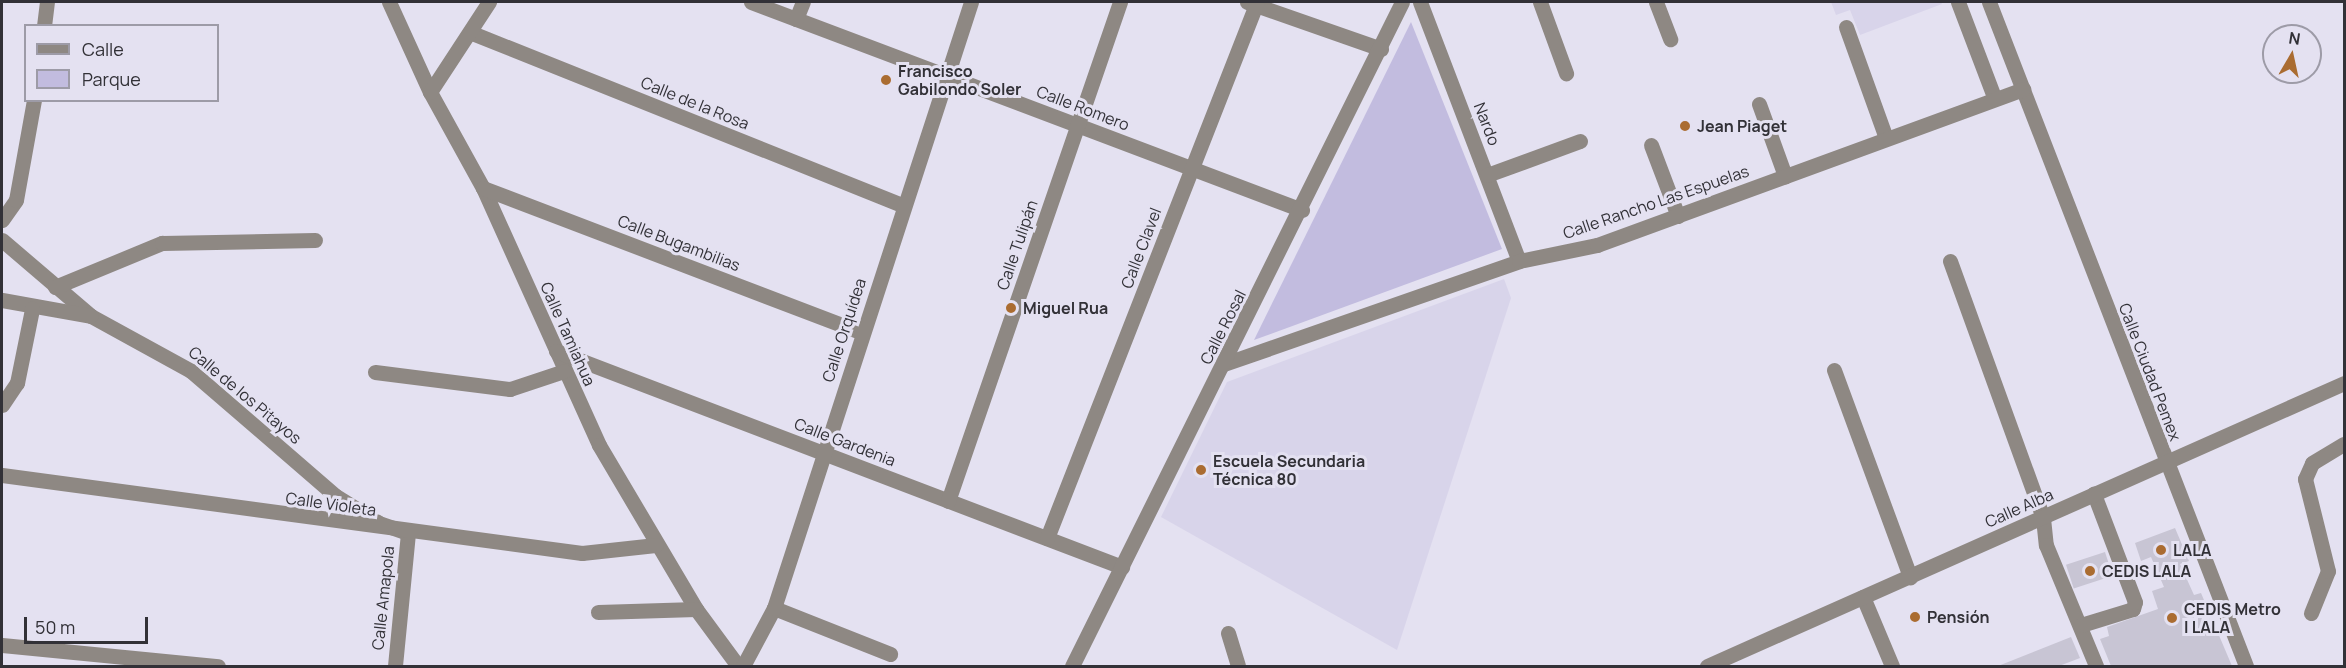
<!DOCTYPE html>
<html>
<head>
<meta charset="utf-8">
<style>
	body { margin:0 }
	#map { position:relative; width:2346px; height:668px; overflow:hidden; background:#e4e1f1; font-family:Manrope,sans-serif }
	div>[style] { position:absolute }
	[style*='--x'] { left:calc(var(--x)*1px); top:calc(var(--y)*1px); width:calc(var(--w)*1px); rotate:calc(var(--a)*1deg) }
	.built>* { inset:0; background:#d8d4ea }
	.green>* { inset:0; background:#c2bcdf }
	.building>* { inset:0; background:#c8c5d4; transform-origin:0 0 }
	.minor>* { height:15px; margin:-7.5px; padding:0 7.5px; transform-origin:7.5px; border-radius:7.5px; background:#8e8883 }
	.dots>* { width:16px; height:16px; translate:-50% -50%; box-sizing:border-box; border:3px solid #e4e1f1; border-radius:50% }
	span { translate:-50% -50%; white-space:nowrap; text-align:center; line-height:1.15; -webkit-text-stroke:6px #e4e1f1; paint-order:stroke }
	.poi-label { font-size:16px; color:#323137; font-weight:700 }
	.left { translate:0 -50%; text-align:left }
	.street-label { font-size:16px; color:#323137 }
	.frame { position:absolute; inset:0; border:3px solid #323137; pointer-events:none }
	.legend { position:absolute; left:24px; top:24px; width:195px; height:78px; box-sizing:border-box; background:#e4e1f1; border:2px solid #9d9ba7; margin:0; padding:8px 10px; list-style:none; font-size:18px; color:#323137 }
	.legend li { display:flex; align-items:center; gap:12px; height:30px }
	.legend b { width:30px; border:2px solid #9d9ba7 }
	.north { position:absolute; left:2262px; top:24px; width:60px; height:60px; box-sizing:border-box; background:#e4e1f1; border:2px solid #9d9ba7; border-radius:50%; rotate:9deg; font-size:16px; font-weight:700; line-height:24px; text-align:center; color:#323137 }
	.north::after { content:''; display:block; margin:auto; width:21px; height:27px; background:#aa6c31; clip-path:polygon(50% 0,100% 100%,50% 72%,0 100%) }
	.scale { position:absolute; left:24px; top:617px; width:124px; height:27px; box-sizing:border-box; border:3px solid #323137; border-top:0; padding-left:8px; font-size:18px; line-height:21px; white-space:nowrap; color:#323137; -webkit-text-stroke:4px #e4e1f1; paint-order:stroke }
</style>
</head>
<body>
<div id="map">
	<div class="built">
		<div style="clip-path:polygon(1831px 2px,1941px 2px,1942px 4px,1860px 35px,1850px 10px,1836px 15px)"></div>
		<div style="clip-path:polygon(1504px 279px,1511px 298px,1397px 650px,1161px 517px,1227px 382px)"></div>
	</div>
	<div class="green">
		<div style="clip-path:polygon(1411px 22px,1502px 249px,1254px 340px)"></div>
	</div>
	<div class="building">
		<div style="clip-path:polygon(2175px 528px,2189px 561px,2180px 564px,2194px 595px,2201px 593px,2232px 666px,2111px 666px,2100px 639px,2109px 636px,2107px 627px,2158px 609px,2152px 591px,2164px 587px,2151px 557px,2141px 561px,2135px 543px)"></div>
		<div style="left:2105px;top:552px;width:25px;height:41px;rotate:72deg"></div>
		<div style="clip-path:polygon(2071px 637px,2080px 658px,2059px 666px,1998px 666px)"></div>
	</div>
	<div class="minor">
		<div style="--x:389;--y:2;--w:99;--a:65.5"></div>
		<div style="--x:430;--y:92;--w:110;--a:61.1"></div>
		<div style="--x:483;--y:188;--w:282;--a:65.7"></div>
		<div style="--x:599;--y:445;--w:191;--a:59.4"></div>
		<div style="--x:696;--y:609;--w:71;--a:53.6"></div>
		<div style="--x:751;--y:2;--w:589;--a:20.68"></div>
		<div style="--x:1247;--y:2;--w:142;--a:19.3"></div>
		<div style="--x:1420;--y:2;--w:277;--a:69.1"></div>
		<div style="--x:1540;--y:2;--w:76;--a:69.9"></div>
		<div style="--x:1656;--y:2;--w:40;--a:69"></div>
		<div style="--x:1958;--y:2;--w:102;--a:69.2"></div>
		<div style="--x:1989;--y:2;--w:712;--a:68.84"></div>
		<div style="--x:796;--y:19;--w:18;--a:-68"></div>
		<div style="--x:44;--y:26;--w:24;--a:-83"></div>
		<div style="--x:1846;--y:27;--w:118;--a:70.2"></div>
		<div style="--x:472;--y:33;--w:465;--a:21.8"></div>
		<div style="--x:430;--y:92;--w:108;--a:-56.8"></div>
		<div style="--x:1759;--y:104;--w:77;--a:70.1"></div>
		<div style="--x:1651;--y:145;--w:76;--a:69.2"></div>
		<div style="--x:1487;--y:175;--w:99;--a:-20.1"></div>
		<div style="--x:483;--y:188;--w:406;--a:20.9"></div>
		<div style="--x:2;--y:220;--w:24;--a:-55"></div>
		<div style="--x:16;--y:200;--w:102;--a:-79.8"></div>
		<div style="--x:2;--y:240;--w:117;--a:40.5"></div>
		<div style="--x:91;--y:316;--w:114;--a:28.8"></div>
		<div style="--x:191;--y:371;--w:191;--a:40.8"></div>
		<div style="--x:336;--y:496;--w:51;--a:32.1"></div>
		<div style="--x:379;--y:523;--w:31;--a:19"></div>
		<div style="--x:408;--y:533;--w:134;--a:95.6"></div>
		<div style="--x:1950;--y:261;--w:273;--a:70.1"></div>
		<div style="--x:2043;--y:518;--w:27;--a:84"></div>
		<div style="--x:2046;--y:545;--w:131;--a:67.5"></div>
		<div style="--x:55;--y:287;--w:116;--a:-22.4"></div>
		<div style="--x:162;--y:243;--w:153;--a:-1.1"></div>
		<div style="--x:2;--y:300;--w:90;--a:10.2"></div>
		<div style="--x:556;--y:351;--w:606;--a:20.89"></div>
		<div style="--x:1224;--y:364;--w:312;--a:-19.2"></div>
		<div style="--x:1519;--y:261;--w:80;--a:-11.6"></div>
		<div style="--x:1597;--y:245;--w:454;--a:-20.1"></div>
		<div style="--x:1834;--y:370;--w:221;--a:69.8"></div>
		<div style="--x:375;--y:372;--w:136;--a:7.2"></div>
		<div style="--x:510;--y:389;--w:57;--a:-18.4"></div>
		<div style="--x:2;--y:405;--w:27;--a:-56"></div>
		<div style="--x:17;--y:383;--w:76;--a:-78.5"></div>
		<div style="--x:2;--y:475;--w:585;--a:7.66"></div>
		<div style="--x:582;--y:553;--w:74;--a:-6.2"></div>
		<div style="--x:948;--y:501;--w:528;--a:-70.98"></div>
		<div style="--x:1047;--y:538;--w:576;--a:-68.61"></div>
		<div style="--x:1863;--y:597;--w:75;--a:67.2"></div>
		<div style="--x:774;--y:608;--w:125;--a:21.6"></div>
		<div style="--x:598;--y:612;--w:98;--a:-1.8"></div>
		<div style="--x:2311;--y:613;--w:45;--a:-68"></div>
		<div style="--x:2328;--y:571;--w:95;--a:-104"></div>
		<div style="--x:2305;--y:479;--w:17;--a:-66"></div>
		<div style="--x:2312;--y:463;--w:37;--a:-31"></div>
		<div style="--x:2081;--y:625;--w:54;--a:-17.1"></div>
		<div style="--x:2133;--y:609;--w:7;--a:-74"></div>
		<div style="--x:2135;--y:602;--w:116;--a:-110.8"></div>
		<div style="--x:1228;--y:633;--w:34;--a:73"></div>
		<div style="--x:2;--y:645;--w:217;--a:5.6"></div>
		<div style="--x:743;--y:666;--w:66;--a:-61.9"></div>
		<div style="--x:774;--y:608;--w:637;--a:-71.99"></div>
		<div style="--x:1072;--y:666;--w:741;--a:-63.57"></div>
		<div style="--x:1707;--y:666;--w:697;--a:-23.95"></div>
	</div>
	<div class="dots">
		<div style="left:886px;top:80px;background:#aa6c31"></div>
		<div style="left:1685px;top:126px;background:#aa6c31"></div>
		<div style="left:1011px;top:308px;background:#aa6c31"></div>
		<div style="left:1201px;top:470px;background:#aa6c31"></div>
		<div style="left:2161px;top:550px;background:#aa6c31"></div>
		<div style="left:2090px;top:571px;background:#aa6c31"></div>
		<div style="left:1915px;top:617px;background:#aa6c31"></div>
		<div style="left:2172px;top:618px;background:#aa6c31"></div>
	</div>
	<div class="poi-label">
		<span class="left" style="left:898px;top:80px">Francisco<br>Gabilondo Soler</span>
		<span class="left" style="left:1697px;top:126px">Jean Piaget</span>
		<span class="left" style="left:1023px;top:308px">Miguel Rua</span>
		<span class="left" style="left:1213px;top:470px">Escuela Secundaria<br>Técnica 80</span>
		<span class="left" style="left:2173px;top:550px">LALA</span>
		<span class="left" style="left:2102px;top:571px">CEDIS LALA</span>
		<span class="left" style="left:2184px;top:618px">CEDIS Metro<br>I LALA</span>
		<span class="left" style="left:1927px;top:617px">Pensión</span>
	</div>
	<div class="street-label">
		<span style="left:695px;top:103px;rotate:22deg">Calle de la Rosa</span>
		<span style="left:1083px;top:108px;rotate:21deg">Calle Romero</span>
		<span style="left:1487px;top:124px;rotate:69deg">Nardo</span>
		<span style="left:1656px;top:202px;rotate:-19deg">Calle Rancho Las Espuelas</span>
		<span style="left:679px;top:243px;rotate:21deg">Calle Bugambilias</span>
		<span style="left:1017px;top:245px;rotate:-71deg">Calle Tulipán</span>
		<span style="left:1141px;top:248px;rotate:-69deg">Calle Clavel</span>
		<span style="left:1223px;top:327px;rotate:-63deg">Calle Rosal</span>
		<span style="left:844px;top:330px;rotate:-72deg">Calle Orquídea</span>
		<span style="left:568px;top:334px;rotate:66deg">Calle Tamiahua</span>
		<span style="left:2150px;top:372px;rotate:69deg">Calle Ciudad Pemex</span>
		<span style="left:245px;top:395px;rotate:40deg">Calle de los Pitayos</span>
		<span style="left:845px;top:442px;rotate:21deg">Calle Gardenia</span>
		<span style="left:331px;top:504px;rotate:8deg">Calle Violeta</span>
		<span style="left:2019px;top:508px;rotate:-24deg">Calle Alba</span>
		<span style="left:383px;top:598px;rotate:-84deg">Calle Amapola</span>
	</div>
	<div class="frame"></div>
	<ul class="legend">
	<li><b style="height:8px;background:#8e8883"></b>Calle</li>
	<li><b style="height:16px;background:#c2bcdf"></b>Parque</li>
	</ul>
	<div class="north">N</div>
	<div class="scale">50 m</div>
</div>
</body>
</html>
